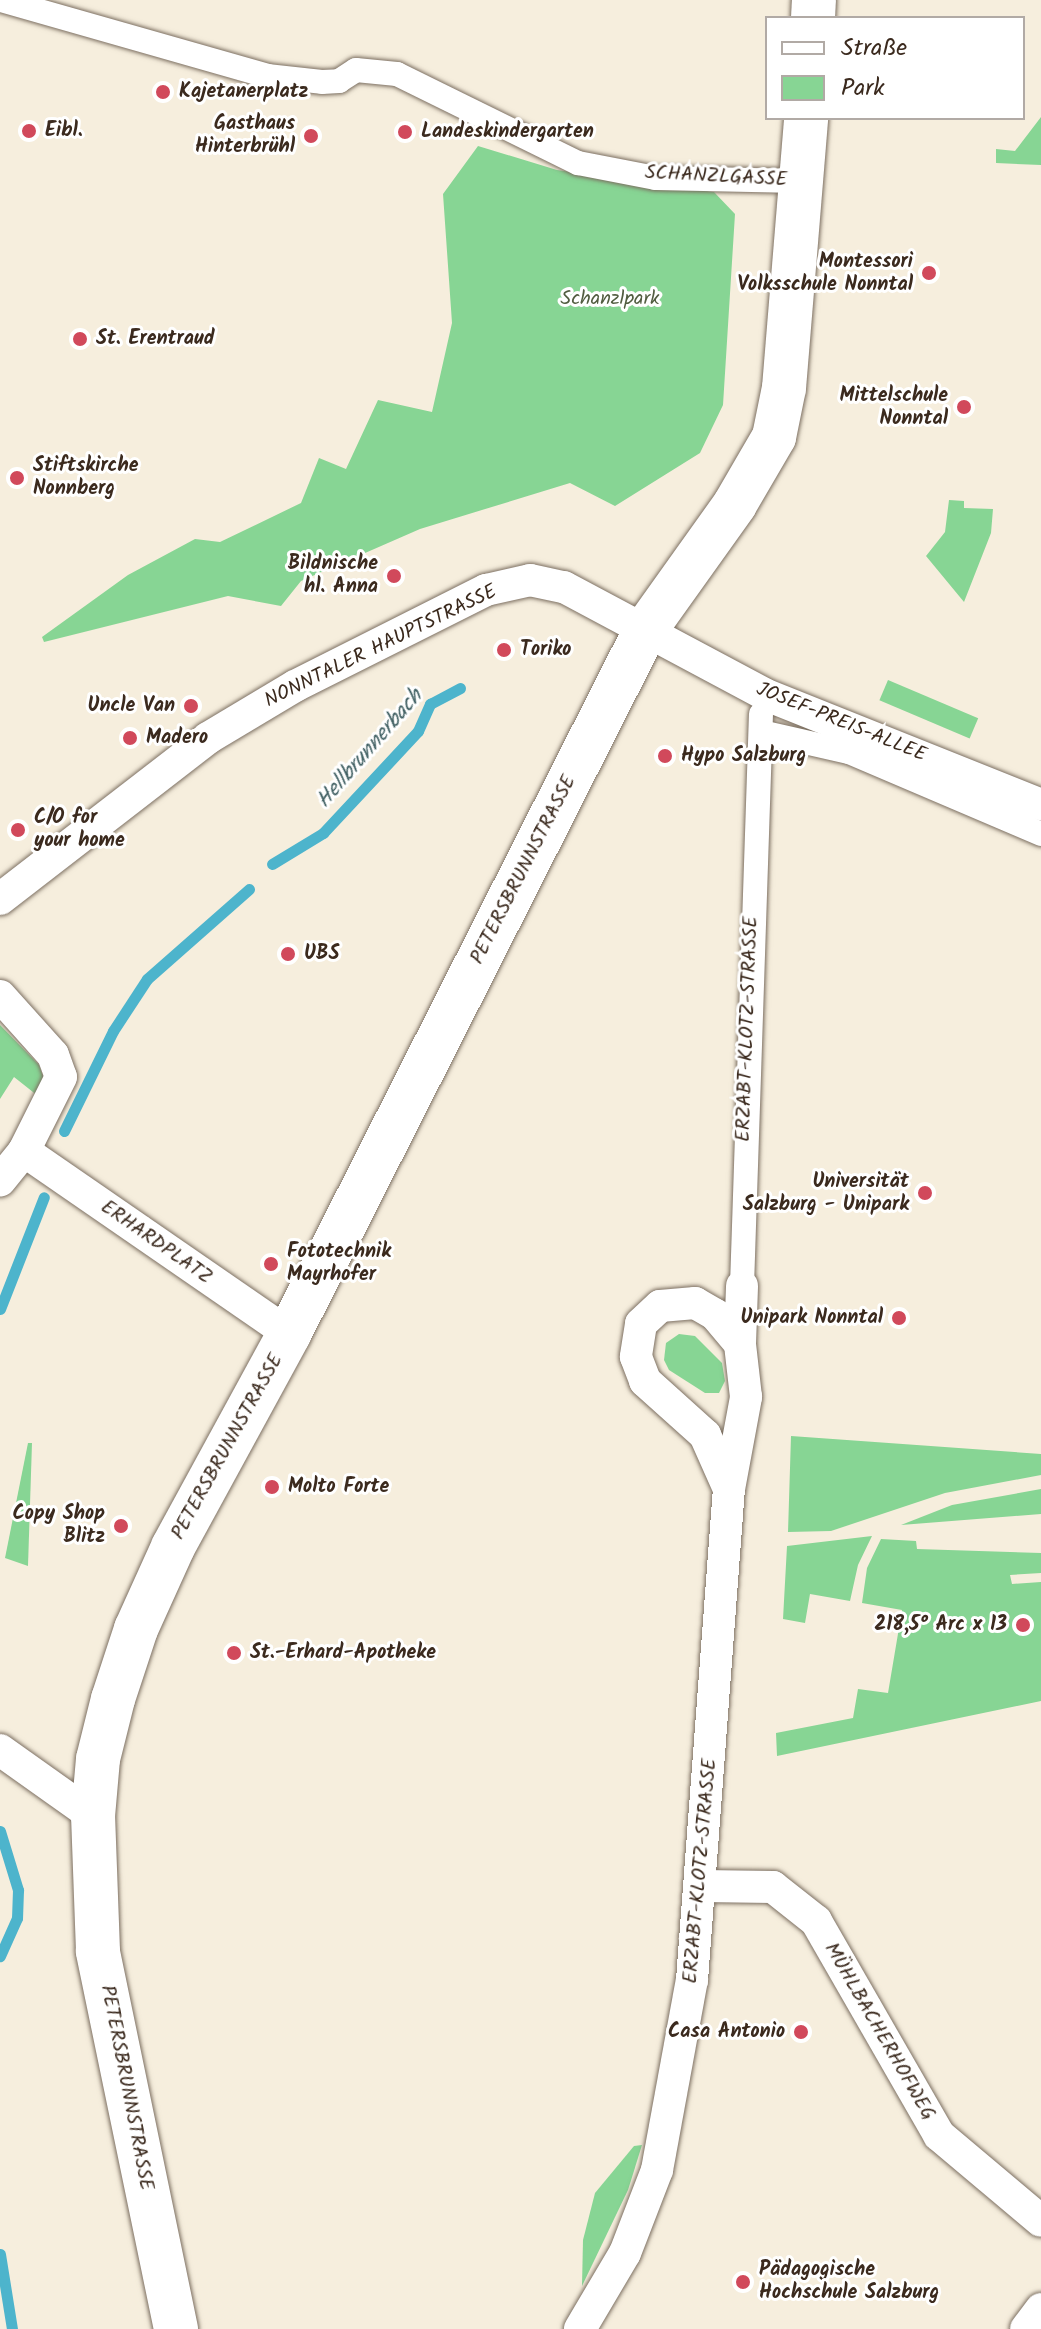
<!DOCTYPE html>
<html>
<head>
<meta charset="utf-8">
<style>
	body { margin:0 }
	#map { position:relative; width:1041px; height:2329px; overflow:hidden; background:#f6eedd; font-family:Kalam,sans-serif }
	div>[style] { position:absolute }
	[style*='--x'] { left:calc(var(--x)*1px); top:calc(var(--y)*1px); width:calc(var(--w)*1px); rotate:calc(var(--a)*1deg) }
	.green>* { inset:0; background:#87d594; transform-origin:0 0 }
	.stream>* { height:11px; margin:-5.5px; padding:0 5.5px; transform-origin:5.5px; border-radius:5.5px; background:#4db4cc }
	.roads { filter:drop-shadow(0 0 2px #7c6f61) drop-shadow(0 0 2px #7c6f61) }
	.pedestrian>* { height:24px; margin:-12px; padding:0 12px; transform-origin:12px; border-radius:12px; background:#fff }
	.minor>* { height:32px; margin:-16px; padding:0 16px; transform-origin:16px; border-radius:16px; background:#fff }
	.secondary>* { height:44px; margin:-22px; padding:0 22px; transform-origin:22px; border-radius:22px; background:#fff }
	.dots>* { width:22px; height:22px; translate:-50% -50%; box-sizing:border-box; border:4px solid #fff; border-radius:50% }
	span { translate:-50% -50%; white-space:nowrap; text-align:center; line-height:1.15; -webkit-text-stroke:6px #fff; paint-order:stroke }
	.poi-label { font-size:20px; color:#3b2a1e; font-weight:700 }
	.left { translate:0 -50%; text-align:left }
	.right { translate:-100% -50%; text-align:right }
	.street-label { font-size:20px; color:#3b2a1e }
	.park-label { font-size:20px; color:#525d41 }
	.water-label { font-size:22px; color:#426164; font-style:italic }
	.legend { position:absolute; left:765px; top:16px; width:260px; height:104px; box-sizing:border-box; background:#fff; border:2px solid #b1aaa5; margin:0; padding:10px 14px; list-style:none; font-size:24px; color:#3b2a1e }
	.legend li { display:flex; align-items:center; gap:16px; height:40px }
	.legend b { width:40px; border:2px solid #b1aaa5 }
</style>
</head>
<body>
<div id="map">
	<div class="green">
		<div style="clip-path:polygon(1041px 117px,1041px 165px,996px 163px,996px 149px,1015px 151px)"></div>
		<div style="clip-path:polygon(478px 146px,557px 170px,714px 192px,735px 214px,723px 405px,700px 453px,615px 506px,570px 483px,420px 529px,301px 581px,281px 606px,228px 596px,44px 642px,42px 637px,128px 575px,195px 539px,220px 542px,301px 503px,319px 458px,346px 469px,378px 400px,432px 412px,452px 323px,443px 194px)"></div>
		<div style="clip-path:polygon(949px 500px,964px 501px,964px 508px,993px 509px,991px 533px,964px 602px,926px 556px,945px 532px)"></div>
		<div style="left:888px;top:680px;width:98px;height:22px;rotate:23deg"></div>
		<div style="clip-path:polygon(0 1025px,39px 1065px,44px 1079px,38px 1096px,14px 1077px,0 1099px)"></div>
		<div style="clip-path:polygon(679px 1334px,695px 1336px,722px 1363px,725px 1381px,719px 1393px,705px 1393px,669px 1370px,664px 1360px,666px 1343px)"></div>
		<div style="clip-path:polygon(791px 1436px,1041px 1454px,1041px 1475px,945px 1493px,831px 1531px,788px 1532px)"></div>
		<div style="clip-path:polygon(28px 1443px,32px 1443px,28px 1566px,5px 1558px)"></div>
		<div style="clip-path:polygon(1041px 1489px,1041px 1514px,901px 1525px,952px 1505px)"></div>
		<div style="clip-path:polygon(872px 1536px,858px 1565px,850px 1601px,810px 1594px,805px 1623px,783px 1619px,787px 1546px)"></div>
		<div style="clip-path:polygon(881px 1539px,916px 1541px,917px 1549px,1041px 1553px,1041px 1573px,1010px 1575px,1012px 1584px,1041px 1582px,1041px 1701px,777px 1756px,776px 1733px,853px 1718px,858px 1689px,888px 1693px,902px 1610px,862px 1603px,867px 1568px)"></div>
		<div style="clip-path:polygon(642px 2145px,628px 2190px,582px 2286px,583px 2240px,595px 2193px,634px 2146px)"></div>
	</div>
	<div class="stream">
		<div style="--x:272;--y:864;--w:60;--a:-31.3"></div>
		<div style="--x:323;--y:833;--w:139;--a:-47"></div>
		<div style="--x:418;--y:731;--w:30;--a:-66"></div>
		<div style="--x:430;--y:704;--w:34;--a:-28"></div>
		<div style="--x:64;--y:1131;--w:111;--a:-63.9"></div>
		<div style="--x:113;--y:1031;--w:62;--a:-56.8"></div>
		<div style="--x:147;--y:979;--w:136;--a:-41.4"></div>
		<div style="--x:0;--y:1309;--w:120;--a:-68.6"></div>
		<div style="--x:0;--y:1831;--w:62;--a:73"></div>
		<div style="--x:18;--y:1890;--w:28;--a:92"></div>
		<div style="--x:17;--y:1918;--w:42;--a:114.1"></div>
		<div style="--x:0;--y:2254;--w:76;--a:80.9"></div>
	</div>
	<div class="roads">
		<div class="pedestrian">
			<div style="--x:1;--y:0;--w:277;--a:15.9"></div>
			<div style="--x:267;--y:76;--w:55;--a:6.2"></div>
			<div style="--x:322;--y:82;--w:17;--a:-3"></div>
			<div style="--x:339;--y:81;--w:20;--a:-33"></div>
			<div style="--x:356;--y:70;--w:41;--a:5.6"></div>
			<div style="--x:397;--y:74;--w:202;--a:26.2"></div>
			<div style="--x:578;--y:163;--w:79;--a:10.9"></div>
			<div style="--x:656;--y:178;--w:143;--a:1.2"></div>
			<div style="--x:761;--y:732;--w:90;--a:12.8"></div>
			<div style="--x:849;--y:752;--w:209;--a:23.1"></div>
			<div style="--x:742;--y:1286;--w:572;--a:-88.1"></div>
		</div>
		<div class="minor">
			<div style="--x:0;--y:899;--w:263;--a:-37.7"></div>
			<div style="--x:208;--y:738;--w:101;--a:-30.9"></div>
			<div style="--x:295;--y:686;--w:214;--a:-26.7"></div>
			<div style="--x:486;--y:590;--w:45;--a:-12.8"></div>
			<div style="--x:530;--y:580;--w:35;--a:12"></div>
			<div style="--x:564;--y:587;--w:227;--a:28.1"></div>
			<div style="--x:764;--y:694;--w:298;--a:21.8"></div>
			<div style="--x:0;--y:996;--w:79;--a:48.1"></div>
			<div style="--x:53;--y:1055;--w:23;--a:70"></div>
			<div style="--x:61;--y:1077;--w:83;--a:116.6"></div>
			<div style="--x:24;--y:1151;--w:38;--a:129"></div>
			<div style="--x:24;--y:1151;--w:322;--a:34.6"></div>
			<div style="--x:740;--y:1344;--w:58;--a:-88"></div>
			<div style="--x:0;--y:1750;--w:114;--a:35.4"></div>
			<div style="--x:702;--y:1886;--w:71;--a:0.8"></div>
			<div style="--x:773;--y:1887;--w:55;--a:38.3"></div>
			<div style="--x:816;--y:1921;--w:247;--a:60.1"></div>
			<div style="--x:939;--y:2135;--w:133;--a:40.1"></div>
			<div style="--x:580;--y:2329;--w:88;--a:-59.4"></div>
			<div style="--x:625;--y:2253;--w:89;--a:-68.9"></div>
			<div style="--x:657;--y:2170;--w:193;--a:-79.6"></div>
			<div style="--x:692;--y:1980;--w:492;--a:-85.7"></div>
			<div style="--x:729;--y:1489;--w:94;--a:-79.5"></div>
			<div style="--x:746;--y:1397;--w:53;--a:-96.5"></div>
			<div style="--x:740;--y:1344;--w:38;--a:-130"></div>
			<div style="--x:716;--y:1315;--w:24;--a:-150"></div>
			<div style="--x:695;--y:1303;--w:35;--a:175"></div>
			<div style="--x:660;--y:1306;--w:26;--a:137"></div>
			<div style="--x:641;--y:1324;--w:33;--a:99"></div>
			<div style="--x:636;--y:1357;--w:26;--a:69"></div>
			<div style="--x:645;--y:1381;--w:81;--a:42"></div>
			<div style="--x:705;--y:1435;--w:59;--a:66"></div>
			<div style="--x:1026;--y:2329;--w:25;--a:-53"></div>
		</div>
		<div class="secondary">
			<div style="--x:813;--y:18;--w:18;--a:-87"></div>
			<div style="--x:176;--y:2329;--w:386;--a:-101.7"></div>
			<div style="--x:98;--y:1951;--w:135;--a:-92.1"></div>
			<div style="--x:93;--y:1816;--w:57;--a:-85"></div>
			<div style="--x:98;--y:1759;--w:62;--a:-76"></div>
			<div style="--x:113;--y:1699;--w:74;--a:-71.8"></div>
			<div style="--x:136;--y:1629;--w:90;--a:-65.7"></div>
			<div style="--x:173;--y:1547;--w:243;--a:-61.4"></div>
			<div style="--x:289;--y:1334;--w:790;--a:-63.14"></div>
			<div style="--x:646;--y:629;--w:153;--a:-54.5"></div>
			<div style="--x:735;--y:504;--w:78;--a:-59.8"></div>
			<div style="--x:774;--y:437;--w:50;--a:-78.5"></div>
			<div style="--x:784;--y:388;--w:271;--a:-85.3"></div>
		</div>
	</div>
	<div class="dots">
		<div style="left:163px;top:92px;background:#d1495b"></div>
		<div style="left:29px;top:131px;background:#d1495b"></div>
		<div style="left:405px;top:132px;background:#d1495b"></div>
		<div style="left:311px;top:136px;background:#d1495b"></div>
		<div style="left:929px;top:273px;background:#d1495b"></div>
		<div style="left:80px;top:339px;background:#d1495b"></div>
		<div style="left:964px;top:407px;background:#d1495b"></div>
		<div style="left:17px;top:478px;background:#d1495b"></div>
		<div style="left:394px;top:576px;background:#d1495b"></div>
		<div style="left:504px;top:650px;background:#d1495b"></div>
		<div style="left:191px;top:706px;background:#d1495b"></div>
		<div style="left:130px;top:738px;background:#d1495b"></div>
		<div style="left:665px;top:756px;background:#d1495b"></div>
		<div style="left:18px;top:830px;background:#d1495b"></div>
		<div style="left:288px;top:954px;background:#d1495b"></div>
		<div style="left:925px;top:1193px;background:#d1495b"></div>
		<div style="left:271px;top:1264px;background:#d1495b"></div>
		<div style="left:899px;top:1318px;background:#d1495b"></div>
		<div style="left:272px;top:1487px;background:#d1495b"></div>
		<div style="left:121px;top:1526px;background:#d1495b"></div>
		<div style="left:1023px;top:1625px;background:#d1495b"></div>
		<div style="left:234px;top:1653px;background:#d1495b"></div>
		<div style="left:801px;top:2032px;background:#d1495b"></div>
		<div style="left:743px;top:2282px;background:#d1495b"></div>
	</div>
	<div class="poi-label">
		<span class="left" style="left:179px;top:92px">Kajetanerplatz</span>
		<span class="right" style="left:295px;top:136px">Gasthaus<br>Hinterbrühl</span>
		<span class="left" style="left:45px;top:131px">Eibl.</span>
		<span class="left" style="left:421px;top:132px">Landeskindergarten</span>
		<span class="right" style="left:913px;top:274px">Montessori<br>Volksschule Nonntal</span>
		<span class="left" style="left:96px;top:339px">St. Erentraud</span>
		<span class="right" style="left:948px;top:408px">Mittelschule<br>Nonntal</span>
		<span class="left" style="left:33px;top:478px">Stiftskirche<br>Nonnberg</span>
		<span class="right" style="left:378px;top:576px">Bildnische<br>hl. Anna</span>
		<span class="left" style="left:520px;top:650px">Toriko</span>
		<span class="right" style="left:175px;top:706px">Uncle Van</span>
		<span class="left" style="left:146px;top:738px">Madero</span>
		<span class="left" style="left:681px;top:756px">Hypo Salzburg</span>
		<span class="left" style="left:34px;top:830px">C/O for<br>your home</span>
		<span class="left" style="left:304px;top:954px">UBS</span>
		<span class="right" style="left:909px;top:1194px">Universität<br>Salzburg - Unipark</span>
		<span class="left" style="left:287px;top:1264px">Fototechnik<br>Mayrhofer</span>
		<span class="right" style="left:883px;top:1318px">Unipark Nonntal</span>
		<span class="left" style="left:288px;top:1487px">Molto Forte</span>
		<span class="right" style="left:105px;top:1526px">Copy Shop<br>Blitz</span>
		<span class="right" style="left:1007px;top:1625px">218,5° Arc x 13</span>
		<span class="left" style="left:250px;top:1653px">St.-Erhard-Apotheke</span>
		<span class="right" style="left:785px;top:2032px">Casa Antonio</span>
		<span class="left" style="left:759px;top:2282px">Pädagogische<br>Hochschule Salzburg</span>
	</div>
	<div class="street-label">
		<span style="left:716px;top:177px;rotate:3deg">SCHANZLGASSE</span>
		<span style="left:381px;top:647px;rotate:-26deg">NONNTALER HAUPTSTRASSE</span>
		<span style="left:841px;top:723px;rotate:22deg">JOSEF-PREIS-ALLEE</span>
		<span style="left:524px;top:870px;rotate:-63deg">PETERSBRUNNSTRASSE</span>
		<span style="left:748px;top:1029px;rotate:-88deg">ERZABT-KLOTZ-STRASSE</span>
		<span style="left:156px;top:1243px;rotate:35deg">ERHARDPLATZ</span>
		<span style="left:228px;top:1447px;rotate:-61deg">PETERSBRUNNSTRASSE</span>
		<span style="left:701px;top:1871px;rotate:-85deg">ERZABT-KLOTZ-STRASSE</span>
		<span style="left:879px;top:2032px;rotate:60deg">MÜHLBACHERHOFWEG</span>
		<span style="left:126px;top:2088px;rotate:79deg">PETERSBRUNNSTRASSE</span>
	</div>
	<div class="park-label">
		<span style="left:610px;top:299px">Schanzlpark</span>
	</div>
	<div class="water-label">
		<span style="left:370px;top:749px;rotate:-49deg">Hellbrunnerbach</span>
	</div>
	<ul class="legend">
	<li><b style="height:10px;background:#fff"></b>Straße</li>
	<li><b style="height:22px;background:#87d594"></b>Park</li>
	</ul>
</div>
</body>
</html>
